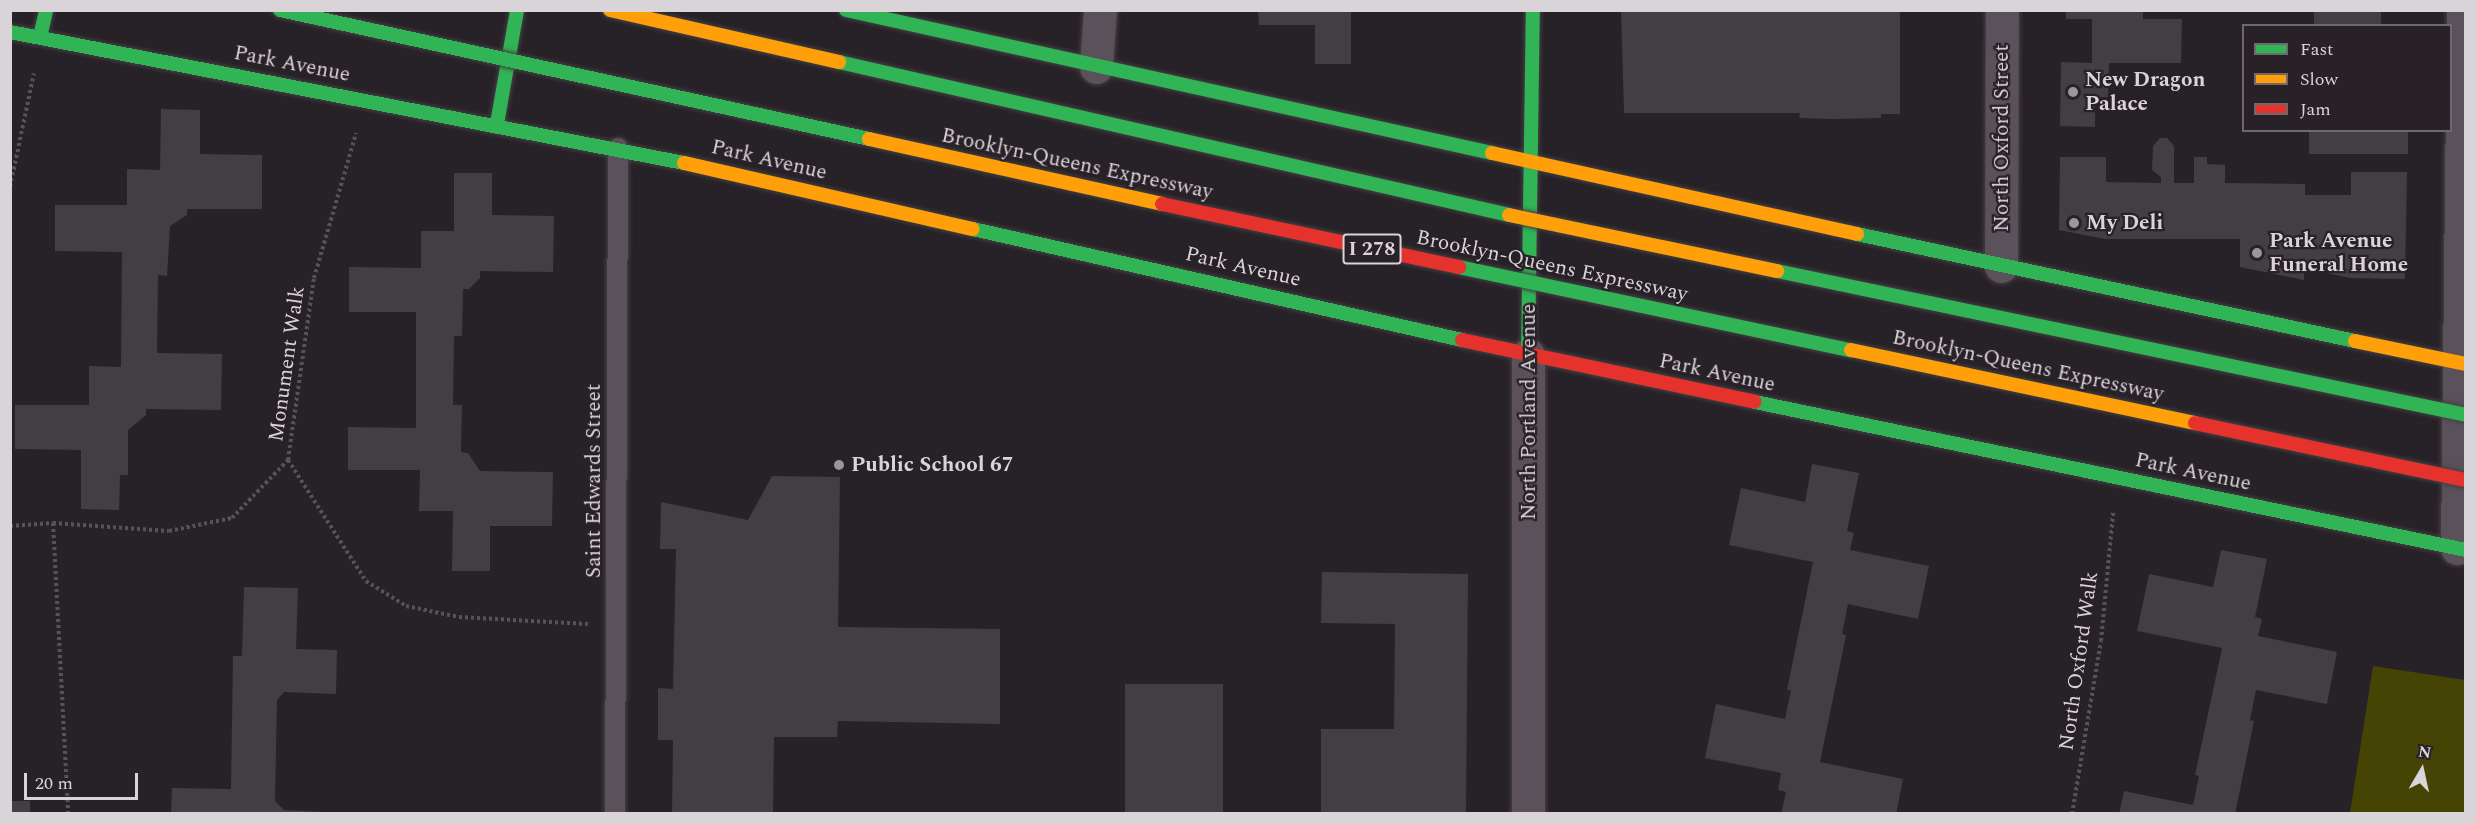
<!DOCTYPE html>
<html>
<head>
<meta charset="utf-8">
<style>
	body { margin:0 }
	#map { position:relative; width:2476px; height:824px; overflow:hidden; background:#272227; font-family:Spectral,serif }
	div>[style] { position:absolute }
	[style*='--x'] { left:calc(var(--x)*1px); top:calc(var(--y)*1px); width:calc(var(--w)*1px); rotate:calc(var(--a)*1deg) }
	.green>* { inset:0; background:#464405 }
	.building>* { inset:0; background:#423e42; transform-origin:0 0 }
	.path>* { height:4px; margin-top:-2px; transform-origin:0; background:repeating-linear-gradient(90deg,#585257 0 3px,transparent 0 6px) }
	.roads { filter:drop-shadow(0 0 2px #433f42) drop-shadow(0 0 2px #433f42) }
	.lane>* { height:20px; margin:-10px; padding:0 10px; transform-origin:10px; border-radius:10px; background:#5b515a }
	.street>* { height:33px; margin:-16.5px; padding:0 16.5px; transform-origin:16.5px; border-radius:16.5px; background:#5b515a }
	.fast>* { height:14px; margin:-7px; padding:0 7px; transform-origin:7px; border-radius:7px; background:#30b455 }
	.slow>* { height:14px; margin:-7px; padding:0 7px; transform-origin:7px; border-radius:7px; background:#ff9f0a }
	.jam>* { height:14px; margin:-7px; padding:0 7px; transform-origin:7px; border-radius:7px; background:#e5322d }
	.bridges { filter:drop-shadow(0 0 2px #433f42) drop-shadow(0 0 2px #433f42) }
	.fast-bridge>* { height:14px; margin:-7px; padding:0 7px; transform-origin:7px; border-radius:7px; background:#30b455 }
	.slow-bridge>* { height:14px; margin:-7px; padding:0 7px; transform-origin:7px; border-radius:7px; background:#ff9f0a }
	.jam-bridge>* { height:14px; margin:-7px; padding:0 7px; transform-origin:7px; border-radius:7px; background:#e5322d }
	.dots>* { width:16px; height:16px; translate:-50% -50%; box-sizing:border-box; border:3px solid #282128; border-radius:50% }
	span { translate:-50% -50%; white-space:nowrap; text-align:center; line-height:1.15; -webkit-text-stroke:4.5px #282128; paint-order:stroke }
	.shield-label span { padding:2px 4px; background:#282128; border:2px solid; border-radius:4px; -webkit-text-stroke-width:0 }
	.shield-label { font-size:20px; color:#d9d4d8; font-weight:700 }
	.street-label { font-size:21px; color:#d9d4d8 }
	.poi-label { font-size:21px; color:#d9d4d8; font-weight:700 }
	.left { translate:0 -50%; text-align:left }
	.frame { position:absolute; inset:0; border:12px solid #d9d4d8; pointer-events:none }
	.legend { position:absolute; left:2242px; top:24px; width:210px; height:108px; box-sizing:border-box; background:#282128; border:2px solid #6f696e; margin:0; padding:8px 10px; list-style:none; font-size:18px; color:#d9d4d8 }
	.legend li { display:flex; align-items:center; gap:12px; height:30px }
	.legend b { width:30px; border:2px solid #6f696e }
	.north { position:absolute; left:2392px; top:740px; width:60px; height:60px; -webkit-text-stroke:4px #282128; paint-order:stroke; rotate:9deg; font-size:16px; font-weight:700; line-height:24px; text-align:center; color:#d9d4d8 }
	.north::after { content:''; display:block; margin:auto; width:21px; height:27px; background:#d9d4d8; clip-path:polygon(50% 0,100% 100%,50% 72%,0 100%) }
	.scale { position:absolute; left:24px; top:773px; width:114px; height:27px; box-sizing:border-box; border:3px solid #d9d4d8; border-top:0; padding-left:8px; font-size:18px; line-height:21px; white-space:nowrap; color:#d9d4d8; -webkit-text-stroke:4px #282128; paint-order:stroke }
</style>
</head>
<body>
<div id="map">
	<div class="green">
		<div style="clip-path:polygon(2373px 666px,2465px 680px,2465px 813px,2350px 813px)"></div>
	</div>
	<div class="building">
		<div style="clip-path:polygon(1258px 10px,1351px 10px,1351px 64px,1315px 64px,1315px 25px,1259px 25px)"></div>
		<div style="clip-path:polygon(1621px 10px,1900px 10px,1900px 114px,1881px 114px,1881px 118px,1833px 119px,1799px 118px,1800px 113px,1624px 113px)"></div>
		<div style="clip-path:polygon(2066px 10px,2143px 10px,2143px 19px,2182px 19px,2181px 63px,2109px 63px,2108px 97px,2095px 97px,2095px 127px,2060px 126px,2061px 62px,2092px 63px,2092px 19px,2066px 19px)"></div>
		<div style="left:2314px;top:10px;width:67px;height:16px"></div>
		<div style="clip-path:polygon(161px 109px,200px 110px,200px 154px,262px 155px,262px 209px,187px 209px,187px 215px,170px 226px,167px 276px,158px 275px,157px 353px,222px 354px,221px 410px,146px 409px,146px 415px,128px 430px,128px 475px,120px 475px,119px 510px,81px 509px,81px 450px,15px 449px,15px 405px,89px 405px,89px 366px,121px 367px,122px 252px,55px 251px,55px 205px,127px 205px,127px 169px,160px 170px)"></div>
		<div style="left:2309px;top:130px;width:99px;height:24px"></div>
		<div style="clip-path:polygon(2160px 138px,2167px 138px,2174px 146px,2174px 183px,2194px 183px,2194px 157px,2207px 157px,2207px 164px,2225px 165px,2225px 183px,2305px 184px,2305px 195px,2351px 195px,2351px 172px,2407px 172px,2405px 279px,2350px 278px,2304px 268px,2304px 280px,2240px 267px,2240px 239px,2105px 239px,2059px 230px,2060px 157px,2106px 157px,2106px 182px,2161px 183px,2161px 177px,2152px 170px,2153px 146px)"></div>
		<div style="clip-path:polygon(454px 173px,492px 173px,492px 215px,554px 216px,553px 272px,480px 271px,480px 278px,469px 289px,463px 289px,462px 336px,454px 336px,453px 405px,462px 405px,461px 452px,468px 453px,480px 471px,553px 472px,552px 526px,490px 526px,490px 571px,452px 571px,453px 511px,419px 511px,420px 470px,348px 470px,348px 427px,416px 428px,416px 312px,349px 312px,349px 267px,421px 268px,421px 231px,454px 231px)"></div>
		<div style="clip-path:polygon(1812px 464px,1859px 473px,1847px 531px,1854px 533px,1850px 550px,1929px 566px,1918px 619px,1848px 604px,1842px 634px,1846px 635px,1820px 762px,1903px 779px,1896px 814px,1781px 814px,1786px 792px,1778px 790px,1781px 773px,1705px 758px,1716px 704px,1785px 719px,1791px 690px,1787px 690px,1813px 562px,1729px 545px,1741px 488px,1805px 502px)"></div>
		<div style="clip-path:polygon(772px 476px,840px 477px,838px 627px,1000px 629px,1000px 724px,838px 721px,837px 737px,774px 737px,773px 814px,672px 814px,673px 740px,658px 740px,658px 688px,673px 689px,676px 549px,660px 549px,661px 502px,748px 520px)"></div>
		<div style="clip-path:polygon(2221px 550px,2267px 559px,2255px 617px,2262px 619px,2258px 636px,2337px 652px,2327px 704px,2256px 690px,2250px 720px,2254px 721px,2235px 814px,2119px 814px,2124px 791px,2193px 805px,2199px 776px,2195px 775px,2222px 648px,2137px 631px,2149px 574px,2213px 587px)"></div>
		<div style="clip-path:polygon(1322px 572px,1468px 574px,1466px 814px,1321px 814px,1321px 729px,1394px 729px,1395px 624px,1321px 623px)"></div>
		<div style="clip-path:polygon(244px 587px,298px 588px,296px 649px,337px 650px,336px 694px,284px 692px,277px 700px,275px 801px,284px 810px,361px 814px,171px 814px,172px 788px,231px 789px,233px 656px,242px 656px)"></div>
		<div style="left:1125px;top:684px;width:98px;height:130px"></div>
		<div style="left:10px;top:801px;width:20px;height:13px"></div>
	</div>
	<div class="path">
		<div style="--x:10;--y:187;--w:116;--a:-78.1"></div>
		<div style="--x:288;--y:460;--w:144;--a:57.2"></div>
		<div style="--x:366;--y:581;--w:47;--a:32"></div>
		<div style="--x:406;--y:606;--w:54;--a:11.7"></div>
		<div style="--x:459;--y:617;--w:129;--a:3.1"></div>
		<div style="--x:53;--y:523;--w:291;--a:87"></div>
		<div style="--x:10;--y:526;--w:43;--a:-4"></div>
		<div style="--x:53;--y:523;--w:116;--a:3.9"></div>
		<div style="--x:169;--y:531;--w:64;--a:-11.7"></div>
		<div style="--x:232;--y:518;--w:81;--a:-46"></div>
		<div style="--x:288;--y:460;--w:184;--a:-81.9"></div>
		<div style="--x:314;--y:278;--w:151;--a:-73.8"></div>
		<div style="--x:2072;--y:814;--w:175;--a:-80.5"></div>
		<div style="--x:2101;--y:641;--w:129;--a:-84.6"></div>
	</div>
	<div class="roads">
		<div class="lane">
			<div style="--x:615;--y:814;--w:666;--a:-89.74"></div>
		</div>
		<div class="street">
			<div style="--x:1096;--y:67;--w:57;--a:-86"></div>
			<div style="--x:2001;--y:266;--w:256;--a:-89.8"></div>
			<div style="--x:2457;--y:548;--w:538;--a:-89.36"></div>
			<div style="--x:1528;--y:814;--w:459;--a:-90"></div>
		</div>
		<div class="fast">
			<div style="--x:846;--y:10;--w:662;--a:12.48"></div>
			<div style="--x:10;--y:32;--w:687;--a:11"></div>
			<div style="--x:40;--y:37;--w:28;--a:-77"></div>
			<div style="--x:497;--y:124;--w:116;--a:-80"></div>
			<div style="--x:973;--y:229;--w:501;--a:12.79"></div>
			<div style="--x:1857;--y:234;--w:509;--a:12.13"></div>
			<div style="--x:1528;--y:355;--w:345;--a:-89.2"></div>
			<div style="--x:1755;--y:402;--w:726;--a:11.76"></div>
		</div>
		<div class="slow">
			<div style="--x:1492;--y:153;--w:374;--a:12.5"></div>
			<div style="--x:684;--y:163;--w:296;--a:12.9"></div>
			<div style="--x:2355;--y:341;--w:113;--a:11.7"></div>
		</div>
		<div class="jam">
			<div style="--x:1462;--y:340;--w:299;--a:11.9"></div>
		</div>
	</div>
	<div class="bridges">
		<div class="fast-bridge">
			<div style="--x:280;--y:10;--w:603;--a:12.35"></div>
			<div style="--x:839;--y:62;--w:687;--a:12.86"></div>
			<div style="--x:1459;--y:267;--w:401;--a:12"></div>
			<div style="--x:1777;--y:271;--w:704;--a:11.8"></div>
		</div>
		<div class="slow-bridge">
			<div style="--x:610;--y:10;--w:235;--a:12.8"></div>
			<div style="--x:869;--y:139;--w:300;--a:12.5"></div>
			<div style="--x:1509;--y:215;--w:274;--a:11.8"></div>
			<div style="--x:1851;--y:350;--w:352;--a:12"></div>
		</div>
		<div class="jam-bridge">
			<div style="--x:1162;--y:204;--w:304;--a:12"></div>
			<div style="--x:2195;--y:423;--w:277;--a:11.9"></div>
		</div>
	</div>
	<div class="dots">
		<div style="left:2073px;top:92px;background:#9b969a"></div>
		<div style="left:2074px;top:223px;background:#9b969a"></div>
		<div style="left:2257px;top:253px;background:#9b969a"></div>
		<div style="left:839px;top:465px;background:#9b969a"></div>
	</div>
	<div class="shield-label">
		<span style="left:1372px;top:249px">I 278</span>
	</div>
	<div class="street-label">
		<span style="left:292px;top:64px;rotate:11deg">Park Avenue</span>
		<span style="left:2002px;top:138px;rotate:-90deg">North Oxford Street</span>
		<span style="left:769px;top:160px;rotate:13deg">Park Avenue</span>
		<span style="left:1077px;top:164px;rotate:12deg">Brooklyn-Queens Expressway</span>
		<span style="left:1552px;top:266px;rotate:12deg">Brooklyn-Queens Expressway</span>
		<span style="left:1243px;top:267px;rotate:13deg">Park Avenue</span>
		<span style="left:287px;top:364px;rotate:-82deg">Monument Walk</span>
		<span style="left:2028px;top:366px;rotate:12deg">Brooklyn-Queens Expressway</span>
		<span style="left:1717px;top:373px;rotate:12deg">Park Avenue</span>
		<span style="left:1529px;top:412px;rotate:-90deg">North Portland Avenue</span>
		<span style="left:2193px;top:472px;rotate:12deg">Park Avenue</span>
		<span style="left:594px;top:481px;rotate:-90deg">Saint Edwards Street</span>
		<span style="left:2079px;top:661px;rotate:-82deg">North Oxford Walk</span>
	</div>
	<div class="poi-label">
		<span class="left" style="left:2085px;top:92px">New Dragon<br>Palace</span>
		<span class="left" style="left:2086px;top:223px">My Deli</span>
		<span class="left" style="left:2269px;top:253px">Park Avenue<br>Funeral Home</span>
		<span class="left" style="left:851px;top:465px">Public School 67</span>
	</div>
	<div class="frame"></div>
	<ul class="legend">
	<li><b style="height:8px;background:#30b455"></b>Fast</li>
	<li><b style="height:8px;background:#ff9f0a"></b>Slow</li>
	<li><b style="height:8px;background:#e5322d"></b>Jam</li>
	</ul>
	<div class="north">N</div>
	<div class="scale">20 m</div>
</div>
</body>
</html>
